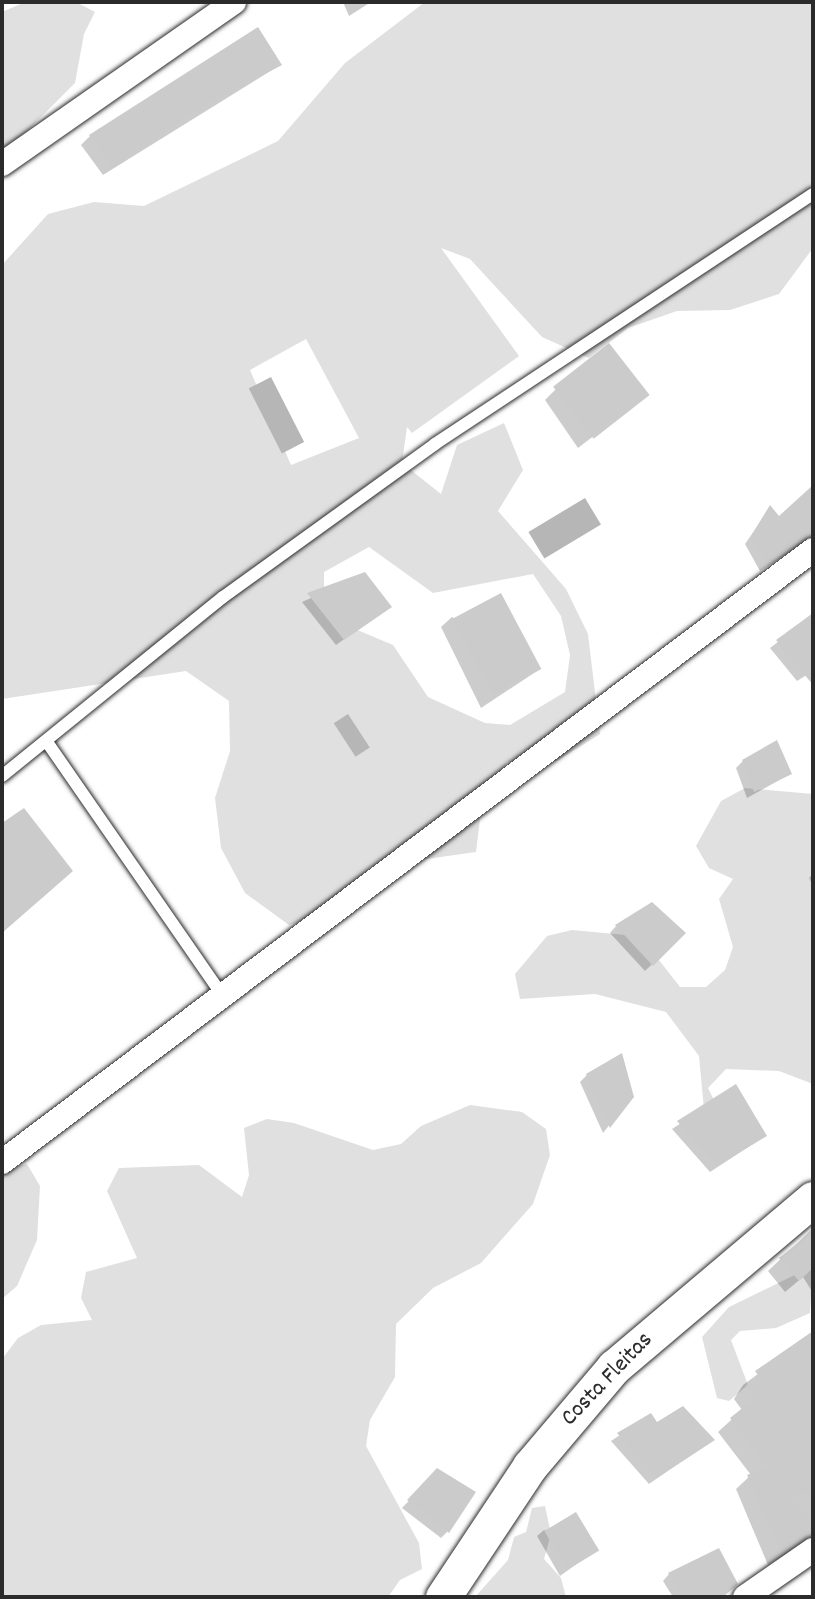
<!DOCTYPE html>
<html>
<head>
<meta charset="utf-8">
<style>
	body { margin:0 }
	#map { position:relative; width:815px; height:1599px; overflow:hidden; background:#fff; font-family:Dekko,sans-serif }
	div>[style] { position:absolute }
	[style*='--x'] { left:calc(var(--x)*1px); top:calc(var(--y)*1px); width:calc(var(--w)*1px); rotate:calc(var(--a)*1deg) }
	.green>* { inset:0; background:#e0e0e0 }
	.water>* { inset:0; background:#b6b6b6; transform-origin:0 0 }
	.shadow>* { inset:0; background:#0003 }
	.building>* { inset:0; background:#cbcbcb; transform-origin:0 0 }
	.roads { filter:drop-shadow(0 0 2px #2b2b2b) drop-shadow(0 0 2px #2b2b2b) }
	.lane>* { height:12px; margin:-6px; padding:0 6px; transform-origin:6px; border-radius:6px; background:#fff }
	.street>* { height:24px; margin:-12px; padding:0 12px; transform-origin:12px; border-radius:12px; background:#fff }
	.secondary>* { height:35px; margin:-17.5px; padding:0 17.5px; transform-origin:17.5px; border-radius:17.5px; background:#fff }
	span { translate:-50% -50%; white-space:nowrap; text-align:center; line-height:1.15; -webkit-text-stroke:6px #fff; paint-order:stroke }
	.street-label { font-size:24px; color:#2b2b2b }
	.frame { position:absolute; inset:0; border:4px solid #2b2b2b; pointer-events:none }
</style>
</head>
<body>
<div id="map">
	<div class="green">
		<div style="clip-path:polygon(25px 2px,76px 2px,95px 12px,84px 34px,75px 83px,2px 156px,2px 12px)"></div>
		<div style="clip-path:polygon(evenodd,425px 2px,813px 2px,813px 248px,779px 294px,730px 310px,677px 311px,628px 328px,589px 358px,542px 337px,470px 259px,441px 248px,519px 356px,412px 433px,407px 427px,402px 463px,441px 494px,457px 445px,504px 423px,523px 470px,498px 511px,566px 589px,588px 634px,600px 734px,557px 761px,507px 762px,482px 803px,476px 852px,370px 867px,338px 909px,289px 925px,245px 893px,221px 848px,215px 798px,230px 751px,229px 701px,186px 671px,2px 699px,2px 265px,48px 214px,94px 202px,144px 206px,278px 141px,345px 63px,425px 2px,306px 339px,359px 438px,291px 465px,250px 370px,306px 339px,425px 2px,369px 547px,433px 593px,533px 574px,561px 616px,570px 655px,565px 692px,510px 725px,485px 723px,428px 697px,393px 645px,348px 626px,324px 596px,324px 572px,369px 547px)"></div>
		<div style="clip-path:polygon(745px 788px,813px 794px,813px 1084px,779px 1071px,726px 1069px,708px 1088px,731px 1134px,706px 1131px,699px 1056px,666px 1012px,595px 994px,520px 999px,515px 974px,547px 936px,572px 930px,626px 935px,648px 946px,680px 987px,706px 987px,725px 970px,733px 947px,719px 899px,733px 879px,709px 868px,696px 846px,721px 801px)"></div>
		<div style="clip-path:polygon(470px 1105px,522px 1112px,546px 1129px,550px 1155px,533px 1204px,481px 1263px,433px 1288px,396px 1324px,395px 1377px,370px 1420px,366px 1446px,419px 1543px,422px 1569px,400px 1580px,388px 1597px,2px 1597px,2px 1359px,18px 1338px,41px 1325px,92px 1320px,81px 1298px,86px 1272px,137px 1258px,107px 1191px,119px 1168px,199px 1165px,242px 1197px,249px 1175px,244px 1128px,267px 1119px,294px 1123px,373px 1150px,401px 1144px,421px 1126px)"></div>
		<div style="clip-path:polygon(27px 1164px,40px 1186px,37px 1240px,17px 1286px,2px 1299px,2px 1171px)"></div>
		<div style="clip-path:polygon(813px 1266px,810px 1313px,776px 1328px,740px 1331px,731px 1340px,748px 1385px,729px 1401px,717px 1398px,702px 1337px,729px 1307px)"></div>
		<div style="clip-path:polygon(545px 1506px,551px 1534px,544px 1559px,561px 1578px,566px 1597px,475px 1597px,508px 1560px,514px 1537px,526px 1532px,532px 1508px)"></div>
	</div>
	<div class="water">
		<div style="left:271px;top:377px;width:73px;height:25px;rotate:63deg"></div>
		<div style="left:585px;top:498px;width:31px;height:66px;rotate:59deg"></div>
		<div style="left:348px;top:714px;width:40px;height:17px;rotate:57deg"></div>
	</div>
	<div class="shadow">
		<div style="clip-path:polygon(343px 2px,371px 2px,349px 16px)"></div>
		<div style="clip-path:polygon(280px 65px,103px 175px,81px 145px,90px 136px)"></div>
		<div style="clip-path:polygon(555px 390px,647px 395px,578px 448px,545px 400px)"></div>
		<div style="clip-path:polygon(810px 490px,813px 537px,760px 571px,745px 544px,770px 508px,778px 518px)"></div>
		<div style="clip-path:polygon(365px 574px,389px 607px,336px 645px,302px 602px)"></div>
		<div style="clip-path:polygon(813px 615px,813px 671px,797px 681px,770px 648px)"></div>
		<div style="clip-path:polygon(452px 617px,540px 669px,481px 708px,441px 627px)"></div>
		<div style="clip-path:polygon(743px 761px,790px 774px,747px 798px,736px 768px)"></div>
		<div style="clip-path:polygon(24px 811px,61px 881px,2px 932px,2px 825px)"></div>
		<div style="clip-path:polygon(813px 873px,813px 886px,809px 878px)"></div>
		<div style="clip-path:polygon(616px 926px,684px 933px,645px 971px,610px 933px)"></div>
		<div style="clip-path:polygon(587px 1075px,633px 1095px,603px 1133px,580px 1082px)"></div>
		<div style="clip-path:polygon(736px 1087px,765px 1136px,710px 1172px,672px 1129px)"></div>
		<div style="clip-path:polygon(812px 1229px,813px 1293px,803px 1277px,785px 1292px,768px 1271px)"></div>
		<div style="clip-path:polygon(805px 1339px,813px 1350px,813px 1538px,768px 1565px,736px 1489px,751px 1475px,718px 1432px,742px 1410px,734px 1399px,743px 1385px)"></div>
		<div style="clip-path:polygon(650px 1415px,657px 1425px,712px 1440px,649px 1484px,611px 1441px)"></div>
		<div style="clip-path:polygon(438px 1470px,447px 1532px,441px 1538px,402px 1508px)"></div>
		<div style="clip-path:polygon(544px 1530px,596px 1550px,560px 1576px,537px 1536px)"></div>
		<div style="clip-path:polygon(669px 1574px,729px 1591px,720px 1597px,673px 1597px,663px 1581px)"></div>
	</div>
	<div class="building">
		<div style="clip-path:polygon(258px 27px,282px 65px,195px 111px,112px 168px,89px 135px)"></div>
		<div style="left:609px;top:343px;width:66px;height:71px;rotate:52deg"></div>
		<div style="clip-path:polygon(813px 485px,813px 535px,767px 566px,751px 536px,770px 505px,779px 516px)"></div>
		<div style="clip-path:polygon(365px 572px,392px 607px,344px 640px,307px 593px)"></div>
		<div style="left:501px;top:593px;width:86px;height:55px;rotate:62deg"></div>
		<div style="clip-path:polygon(813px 613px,813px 685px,776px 640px)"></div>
		<div style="clip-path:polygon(777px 740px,792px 774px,754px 792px,742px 760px)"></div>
		<div style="clip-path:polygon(24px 808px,73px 871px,2px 933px,2px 823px)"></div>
		<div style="clip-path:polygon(652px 902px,686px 933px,653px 966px,615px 925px)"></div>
		<div style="clip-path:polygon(622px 1053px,634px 1097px,610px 1128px,586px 1074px)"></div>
		<div style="clip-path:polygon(736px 1084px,767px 1136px,717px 1166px,677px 1121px)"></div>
		<div style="clip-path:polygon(813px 1231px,813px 1268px,799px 1281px,779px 1258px)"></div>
		<div style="clip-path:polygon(813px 1331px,813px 1492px,789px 1496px,813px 1522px,813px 1535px,781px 1554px,747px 1475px,767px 1467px,730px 1418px,755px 1398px,746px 1385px,762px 1381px,755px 1371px)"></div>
		<div style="clip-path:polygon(683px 1406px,715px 1440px,657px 1478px,617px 1433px,651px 1413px,657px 1422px)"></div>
		<div style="clip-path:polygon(437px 1468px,476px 1492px,449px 1533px,407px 1500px)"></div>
		<div style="left:576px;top:1512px;width:45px;height:37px;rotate:59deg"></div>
		<div style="clip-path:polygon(719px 1548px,738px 1584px,723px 1597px,684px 1597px,668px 1573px)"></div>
	</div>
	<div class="roads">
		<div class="lane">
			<div style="--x:47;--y:742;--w:309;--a:55.3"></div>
			<div style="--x:2;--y:776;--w:284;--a:-39"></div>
			<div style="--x:223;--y:597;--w:261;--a:-35.8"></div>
			<div style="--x:435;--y:444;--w:453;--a:-33.5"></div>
		</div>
		<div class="street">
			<div style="--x:2;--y:164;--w:283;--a:-34.9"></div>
			<div style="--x:2;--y:1162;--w:1016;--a:-37.04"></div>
			<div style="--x:745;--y:1597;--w:83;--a:-34.7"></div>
		</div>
		<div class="secondary">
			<div style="--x:443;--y:1597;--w:157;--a:-56.4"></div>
			<div style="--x:530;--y:1466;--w:130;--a:-49.7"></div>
			<div style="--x:614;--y:1367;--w:260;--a:-40.2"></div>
		</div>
	</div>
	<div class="street-label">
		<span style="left:608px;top:1380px;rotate:-46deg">Costa Fleitas</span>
	</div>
	<div class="frame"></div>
</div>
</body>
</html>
